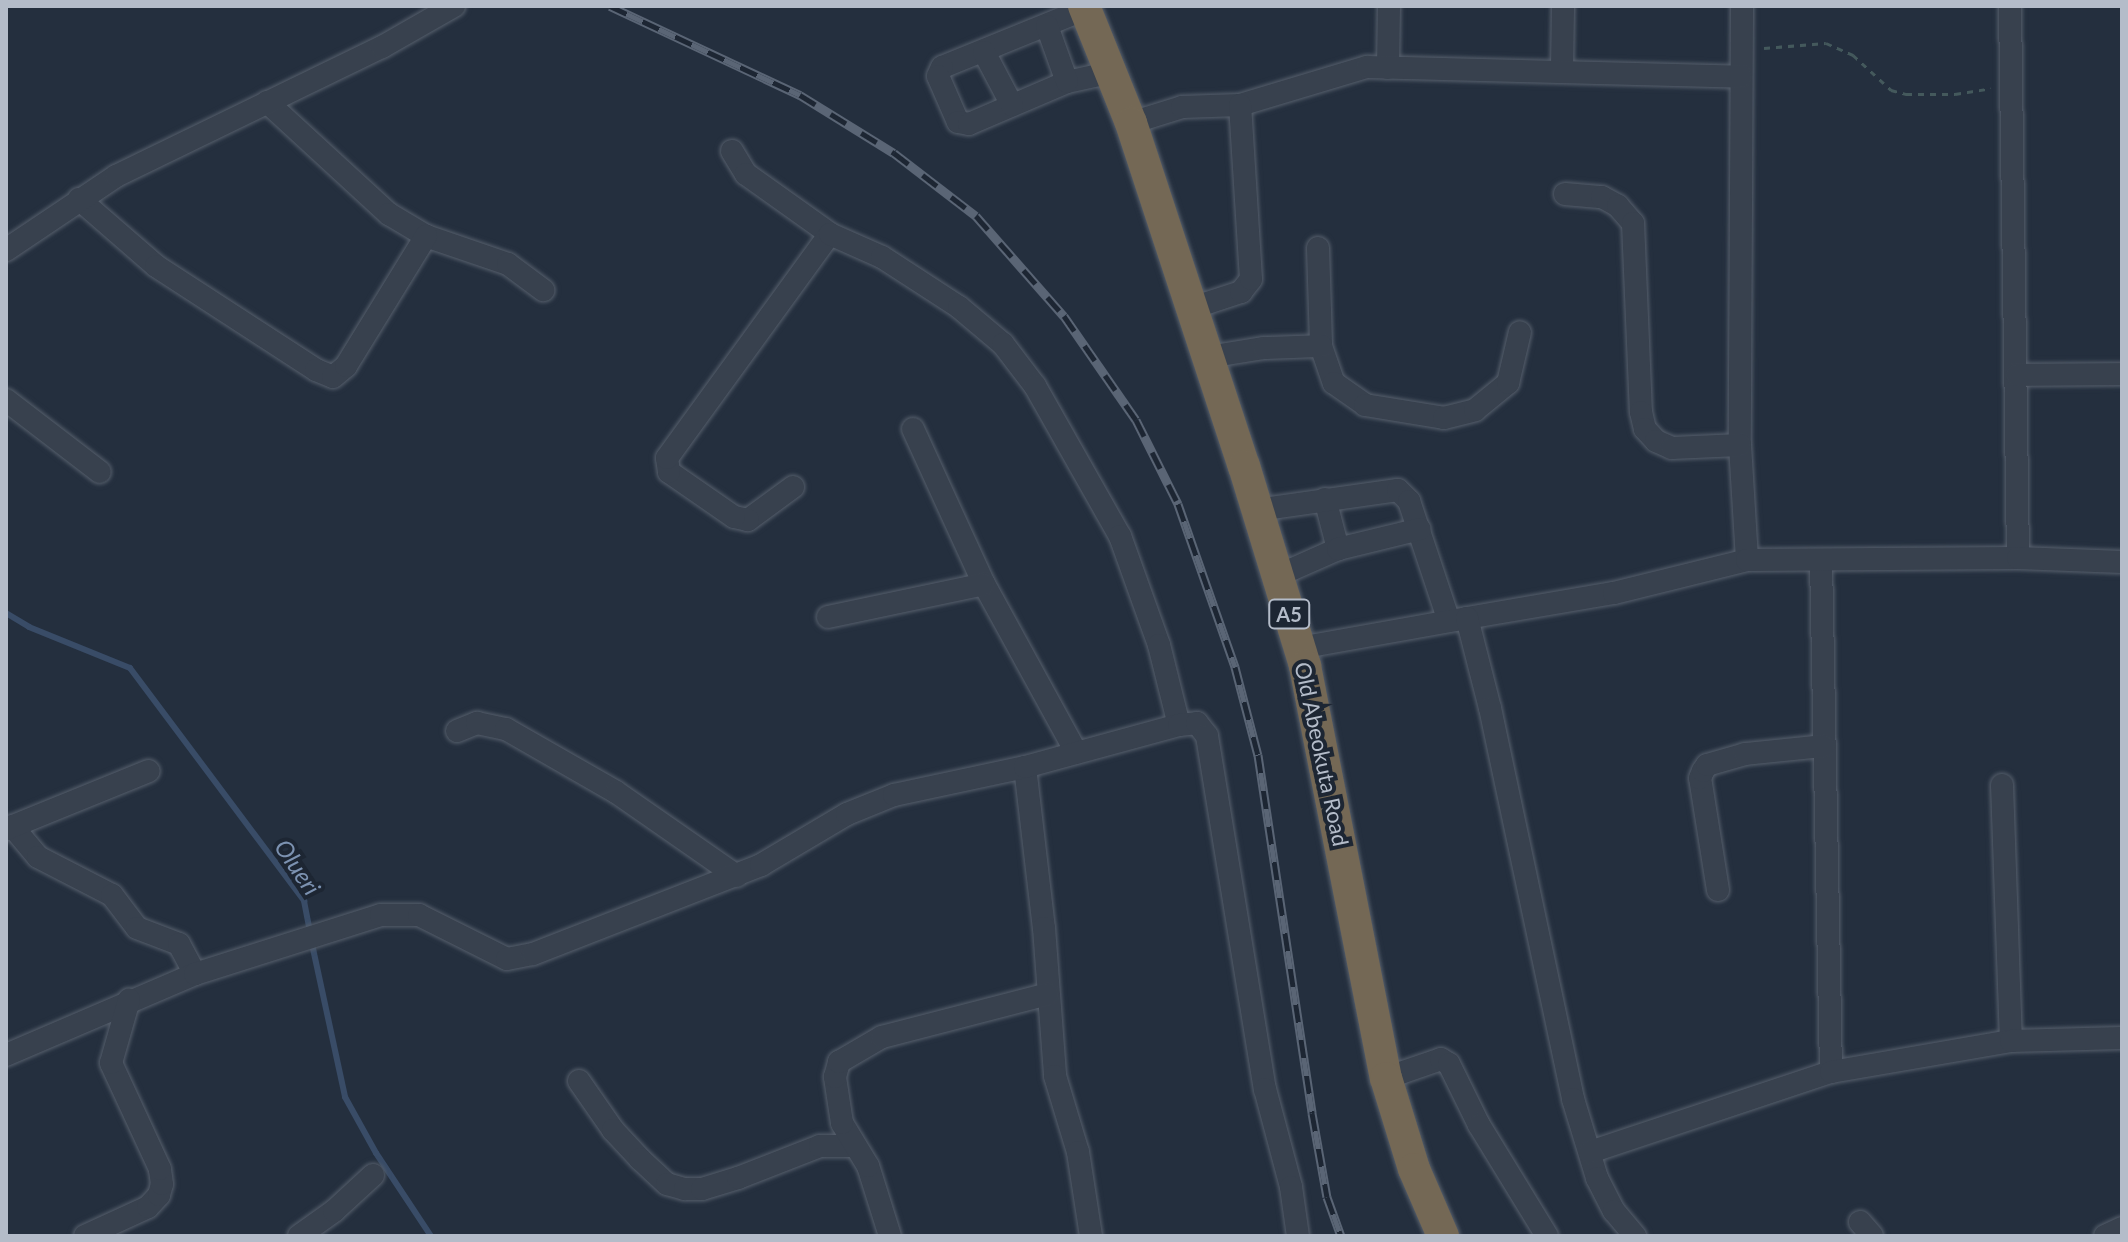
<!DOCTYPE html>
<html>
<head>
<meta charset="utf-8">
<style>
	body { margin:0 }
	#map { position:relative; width:2128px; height:1242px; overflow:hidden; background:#242f3e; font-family:Lato,sans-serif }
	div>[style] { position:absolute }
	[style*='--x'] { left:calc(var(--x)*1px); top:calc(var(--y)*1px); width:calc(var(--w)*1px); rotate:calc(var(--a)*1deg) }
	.stream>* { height:6px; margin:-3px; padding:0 3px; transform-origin:3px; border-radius:3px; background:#394c67 }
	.path>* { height:3px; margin-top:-1.5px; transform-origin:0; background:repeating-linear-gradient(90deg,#44595c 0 6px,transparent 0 12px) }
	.roads { filter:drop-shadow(0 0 2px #565f6c) drop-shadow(0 0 2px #565f6c) }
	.minor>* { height:22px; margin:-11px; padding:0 11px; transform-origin:11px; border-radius:11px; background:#38414e }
	.highway>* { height:32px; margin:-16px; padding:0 16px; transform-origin:16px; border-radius:16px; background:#746855 }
	.rail>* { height:9px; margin-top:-4.5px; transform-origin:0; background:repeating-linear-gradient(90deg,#1d2633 0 18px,#5a6575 0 36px); box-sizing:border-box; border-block:2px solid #5a6575 }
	span { translate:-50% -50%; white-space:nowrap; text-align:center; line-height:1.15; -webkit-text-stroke:8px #1d2633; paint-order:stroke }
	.shield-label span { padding:2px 6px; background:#1d2633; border:2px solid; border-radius:6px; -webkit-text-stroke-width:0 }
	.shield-label { font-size:20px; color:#b4bcc9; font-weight:700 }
	.street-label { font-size:22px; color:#b4bcc9 }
	.water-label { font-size:24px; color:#7c92b1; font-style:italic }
	.frame { position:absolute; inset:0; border:8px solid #b4bcc9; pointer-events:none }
</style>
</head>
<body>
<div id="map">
	<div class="stream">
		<div style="--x:6;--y:613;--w:27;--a:31"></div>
		<div style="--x:29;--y:627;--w:109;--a:22.1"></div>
		<div style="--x:130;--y:668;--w:291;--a:53.2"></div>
		<div style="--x:304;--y:901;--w:33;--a:79"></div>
		<div style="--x:312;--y:944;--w:157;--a:77.8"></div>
		<div style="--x:345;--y:1097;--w:64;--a:61"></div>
		<div style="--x:376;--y:1153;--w:100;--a:56.5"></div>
	</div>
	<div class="path">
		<div style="--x:1764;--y:48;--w:62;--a:-4.6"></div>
		<div style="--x:1826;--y:43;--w:30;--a:24"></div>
		<div style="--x:1853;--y:55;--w:52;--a:42.6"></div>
		<div style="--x:1891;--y:90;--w:16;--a:15"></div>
		<div style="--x:1906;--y:94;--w:49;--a:0"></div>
		<div style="--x:1955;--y:94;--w:36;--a:-9"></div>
	</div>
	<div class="roads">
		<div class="minor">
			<div style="--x:1742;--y:6;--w:439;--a:90.3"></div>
			<div style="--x:1740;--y:445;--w:115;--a:86.5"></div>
			<div style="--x:2010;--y:6;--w:552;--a:89.17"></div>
			<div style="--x:1085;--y:9;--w:154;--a:157.9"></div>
			<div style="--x:942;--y:67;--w:10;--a:114"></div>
			<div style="--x:938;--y:76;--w:50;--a:66.5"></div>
			<div style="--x:958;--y:122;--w:11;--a:10"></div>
			<div style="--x:969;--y:124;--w:107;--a:-23.2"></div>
			<div style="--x:1067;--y:82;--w:42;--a:-12.4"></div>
			<div style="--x:1047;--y:26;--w:59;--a:70.3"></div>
			<div style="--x:984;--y:52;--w:60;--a:62.2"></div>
			<div style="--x:1388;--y:68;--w:62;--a:-89.1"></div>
			<div style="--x:1562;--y:70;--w:64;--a:-89.1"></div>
			<div style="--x:267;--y:102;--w:166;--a:42.6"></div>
			<div style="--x:389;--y:214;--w:43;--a:30.7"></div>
			<div style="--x:426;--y:236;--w:87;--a:18.9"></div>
			<div style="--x:508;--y:264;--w:44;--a:36.6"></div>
			<div style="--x:1131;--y:123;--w:53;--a:-17.4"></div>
			<div style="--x:1182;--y:107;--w:58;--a:-2"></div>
			<div style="--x:1240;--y:105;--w:133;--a:-16.7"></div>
			<div style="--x:1367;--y:67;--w:374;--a:1.5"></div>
			<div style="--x:732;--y:151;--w:27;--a:59"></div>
			<div style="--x:746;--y:174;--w:103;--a:35.5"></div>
			<div style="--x:1565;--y:194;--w:37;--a:5"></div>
			<div style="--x:1602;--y:197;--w:18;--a:29"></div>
			<div style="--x:1618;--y:206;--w:23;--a:49"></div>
			<div style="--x:1633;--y:223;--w:189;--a:87.6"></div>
			<div style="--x:1641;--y:412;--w:17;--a:77"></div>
			<div style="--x:1645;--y:429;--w:16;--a:47"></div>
			<div style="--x:1656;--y:441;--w:17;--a:24"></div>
			<div style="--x:1672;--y:448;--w:68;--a:-2.5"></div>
			<div style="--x:79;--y:199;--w:102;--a:41"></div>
			<div style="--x:156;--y:266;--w:191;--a:33"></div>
			<div style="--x:316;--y:370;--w:18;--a:22"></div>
			<div style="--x:333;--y:377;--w:17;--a:-40"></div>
			<div style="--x:346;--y:366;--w:153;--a:-58.4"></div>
			<div style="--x:1318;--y:248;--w:98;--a:88.2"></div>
			<div style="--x:1321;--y:346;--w:39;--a:71"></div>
			<div style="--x:1334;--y:383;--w:38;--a:35"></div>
			<div style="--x:1365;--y:405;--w:80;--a:9.3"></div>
			<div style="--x:1444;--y:418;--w:32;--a:-14"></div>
			<div style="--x:1475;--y:410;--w:43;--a:-39.3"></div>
			<div style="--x:1508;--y:383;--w:52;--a:-76.8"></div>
			<div style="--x:6;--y:250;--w:133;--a:-33.9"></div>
			<div style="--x:116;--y:176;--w:296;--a:-25.9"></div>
			<div style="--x:382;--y:47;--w:83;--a:-29.7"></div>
			<div style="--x:1189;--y:309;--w:55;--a:-18.1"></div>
			<div style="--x:1241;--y:292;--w:16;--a:-52"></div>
			<div style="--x:1251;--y:279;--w:174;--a:-93.6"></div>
			<div style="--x:1208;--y:357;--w:57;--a:-9.1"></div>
			<div style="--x:1264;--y:348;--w:57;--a:-2"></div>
			<div style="--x:2017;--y:375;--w:105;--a:-0.5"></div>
			<div style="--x:6;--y:400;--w:118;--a:37.5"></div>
			<div style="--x:913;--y:429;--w:170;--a:65.4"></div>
			<div style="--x:984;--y:584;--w:192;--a:61.3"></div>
			<div style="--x:793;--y:487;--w:56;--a:143.7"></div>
			<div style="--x:748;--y:520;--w:14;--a:-168"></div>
			<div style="--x:734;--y:517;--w:79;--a:-145.3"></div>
			<div style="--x:669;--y:472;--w:14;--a:-98"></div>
			<div style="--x:667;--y:458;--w:277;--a:-54"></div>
			<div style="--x:830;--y:234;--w:57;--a:23.9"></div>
			<div style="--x:882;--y:257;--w:92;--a:33"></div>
			<div style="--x:959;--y:307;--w:57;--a:40.1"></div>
			<div style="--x:1003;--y:344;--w:53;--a:52.7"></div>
			<div style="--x:1035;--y:386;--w:172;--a:60.5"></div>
			<div style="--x:1120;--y:536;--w:116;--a:70.3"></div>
			<div style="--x:1159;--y:645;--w:82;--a:76"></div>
			<div style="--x:1325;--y:499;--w:52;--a:75.4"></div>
			<div style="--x:1257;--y:510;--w:142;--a:-8.1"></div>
			<div style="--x:1398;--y:490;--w:16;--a:45"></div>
			<div style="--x:1409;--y:501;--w:126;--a:71.6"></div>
			<div style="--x:1821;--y:560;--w:512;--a:88.88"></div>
			<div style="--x:1277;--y:576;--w:67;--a:-23.9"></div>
			<div style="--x:1338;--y:549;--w:84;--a:-13.7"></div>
			<div style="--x:828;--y:617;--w:159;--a:-11.9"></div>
			<div style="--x:1467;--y:618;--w:149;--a:-9.7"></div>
			<div style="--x:1614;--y:593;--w:137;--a:-13.9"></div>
			<div style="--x:1747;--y:560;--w:271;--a:-0.4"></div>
			<div style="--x:2018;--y:558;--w:104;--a:2.2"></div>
			<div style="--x:1299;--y:648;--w:171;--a:-10.1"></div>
			<div style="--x:1467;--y:618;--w:93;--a:75.7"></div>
			<div style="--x:1490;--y:708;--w:400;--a:78"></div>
			<div style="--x:1573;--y:1099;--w:83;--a:73.1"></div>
			<div style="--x:1597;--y:1178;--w:37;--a:63"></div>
			<div style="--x:1614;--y:1211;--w:33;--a:50"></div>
			<div style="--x:457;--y:731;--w:22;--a:-22"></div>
			<div style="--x:477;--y:723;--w:30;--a:12"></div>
			<div style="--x:506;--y:729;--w:127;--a:29.8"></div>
			<div style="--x:616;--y:792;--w:147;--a:34.8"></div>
			<div style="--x:1025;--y:767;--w:162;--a:83.3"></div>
			<div style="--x:1044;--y:928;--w:148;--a:85.7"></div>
			<div style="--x:1055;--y:1076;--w:79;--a:73.2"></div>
			<div style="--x:1078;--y:1152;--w:85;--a:81.2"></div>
			<div style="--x:2002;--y:785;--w:256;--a:88"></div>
			<div style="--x:12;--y:826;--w:40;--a:50"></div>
			<div style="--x:38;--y:857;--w:83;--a:27.2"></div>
			<div style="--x:112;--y:895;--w:41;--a:52.9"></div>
			<div style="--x:137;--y:928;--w:45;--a:20.9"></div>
			<div style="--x:179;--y:944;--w:34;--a:62"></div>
			<div style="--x:6;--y:829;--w:154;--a:-22.1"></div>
			<div style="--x:1718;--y:890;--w:113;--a:-99.1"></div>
			<div style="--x:1700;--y:778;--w:8;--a:-67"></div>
			<div style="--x:1703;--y:771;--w:7;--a:-56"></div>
			<div style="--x:1707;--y:765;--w:40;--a:-16"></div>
			<div style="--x:1745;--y:754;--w:79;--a:-5.8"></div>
			<div style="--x:6;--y:1055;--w:206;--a:-23.2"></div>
			<div style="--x:195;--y:974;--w:195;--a:-17.6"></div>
			<div style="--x:381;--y:915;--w:38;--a:0"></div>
			<div style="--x:419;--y:915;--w:98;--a:26.6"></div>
			<div style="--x:507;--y:959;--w:26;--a:-11"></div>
			<div style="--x:533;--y:954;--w:245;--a:-21.3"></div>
			<div style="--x:761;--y:865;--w:100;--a:-30.7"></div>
			<div style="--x:847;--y:814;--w:51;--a:-22"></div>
			<div style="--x:894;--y:795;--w:134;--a:-12.1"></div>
			<div style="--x:1025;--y:767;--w:160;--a:-15.3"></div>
			<div style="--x:1179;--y:725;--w:18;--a:-6"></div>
			<div style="--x:1197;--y:723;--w:16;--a:52"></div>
			<div style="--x:1207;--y:736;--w:358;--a:80.7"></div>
			<div style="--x:1265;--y:1089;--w:101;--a:75.1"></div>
			<div style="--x:1291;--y:1187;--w:49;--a:81.9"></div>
			<div style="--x:1386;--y:1078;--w:58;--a:-19.1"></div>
			<div style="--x:1441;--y:1059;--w:9;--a:32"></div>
			<div style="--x:1449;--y:1064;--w:68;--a:63.8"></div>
			<div style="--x:1479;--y:1125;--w:130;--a:58.5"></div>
			<div style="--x:579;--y:1081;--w:60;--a:55.2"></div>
			<div style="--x:613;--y:1130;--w:40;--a:47"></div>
			<div style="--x:640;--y:1159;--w:37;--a:43"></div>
			<div style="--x:667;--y:1184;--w:19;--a:16"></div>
			<div style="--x:685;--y:1189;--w:17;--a:0"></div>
			<div style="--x:702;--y:1189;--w:38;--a:-17"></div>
			<div style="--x:738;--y:1178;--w:88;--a:-21.3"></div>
			<div style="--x:820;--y:1146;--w:35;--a:0"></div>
			<div style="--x:1590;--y:1152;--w:254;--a:-18.4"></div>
			<div style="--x:1831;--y:1072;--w:183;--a:-9.8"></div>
			<div style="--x:2011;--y:1041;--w:111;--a:-1.5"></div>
			<div style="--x:1860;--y:1222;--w:18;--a:49"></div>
			<div style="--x:85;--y:1236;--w:69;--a:-24.7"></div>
			<div style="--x:148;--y:1207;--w:16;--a:-47"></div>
			<div style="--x:159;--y:1195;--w:11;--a:-75"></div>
			<div style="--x:162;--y:1184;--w:15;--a:-98"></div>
			<div style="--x:160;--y:1169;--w:117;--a:-114.8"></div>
			<div style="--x:111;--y:1063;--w:66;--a:-74.1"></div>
			<div style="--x:299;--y:1236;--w:43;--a:-35.5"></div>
			<div style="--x:334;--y:1211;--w:53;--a:-42.7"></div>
			<div style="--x:890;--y:1236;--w:73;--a:-107.4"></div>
			<div style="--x:868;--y:1166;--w:50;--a:-121.2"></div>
			<div style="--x:842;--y:1123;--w:47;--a:-98.7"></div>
			<div style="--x:835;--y:1077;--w:16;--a:-75"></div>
			<div style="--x:839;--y:1062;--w:50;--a:-30.2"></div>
			<div style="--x:882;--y:1037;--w:171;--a:-14.5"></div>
			<div style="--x:2105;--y:1236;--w:19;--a:-25"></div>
		</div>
		<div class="highway">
			<div style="--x:1084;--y:6;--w:126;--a:68.1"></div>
			<div style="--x:1131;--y:123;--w:361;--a:71.8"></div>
			<div style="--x:1244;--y:466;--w:209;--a:73"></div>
			<div style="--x:1305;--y:666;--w:420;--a:78.9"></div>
			<div style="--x:1386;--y:1078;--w:95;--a:72.9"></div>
			<div style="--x:1414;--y:1169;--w:73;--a:66.6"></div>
		</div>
	</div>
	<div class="rail">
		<div style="--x:610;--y:6;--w:210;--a:25.1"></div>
		<div style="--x:800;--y:95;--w:110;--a:31.7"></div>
		<div style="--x:894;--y:153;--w:103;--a:37.5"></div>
		<div style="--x:976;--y:216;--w:133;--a:48.7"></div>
		<div style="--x:1064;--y:316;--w:126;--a:55.3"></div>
		<div style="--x:1136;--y:420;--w:94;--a:63.4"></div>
		<div style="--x:1178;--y:504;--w:173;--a:70.7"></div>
		<div style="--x:1235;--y:667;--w:91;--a:75.4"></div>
		<div style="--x:1258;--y:755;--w:362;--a:81.4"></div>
		<div style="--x:1312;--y:1113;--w:85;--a:79.9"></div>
		<div style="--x:1327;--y:1197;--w:41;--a:70.3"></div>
	</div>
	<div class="shield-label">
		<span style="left:1289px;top:614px">A5</span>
	</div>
	<div class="street-label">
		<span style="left:1322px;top:754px;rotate:78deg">Old Abeokuta Road</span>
	</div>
	<div class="water-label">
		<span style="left:298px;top:867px;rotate:56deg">Olueri</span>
	</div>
	<div class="frame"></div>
</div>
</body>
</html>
